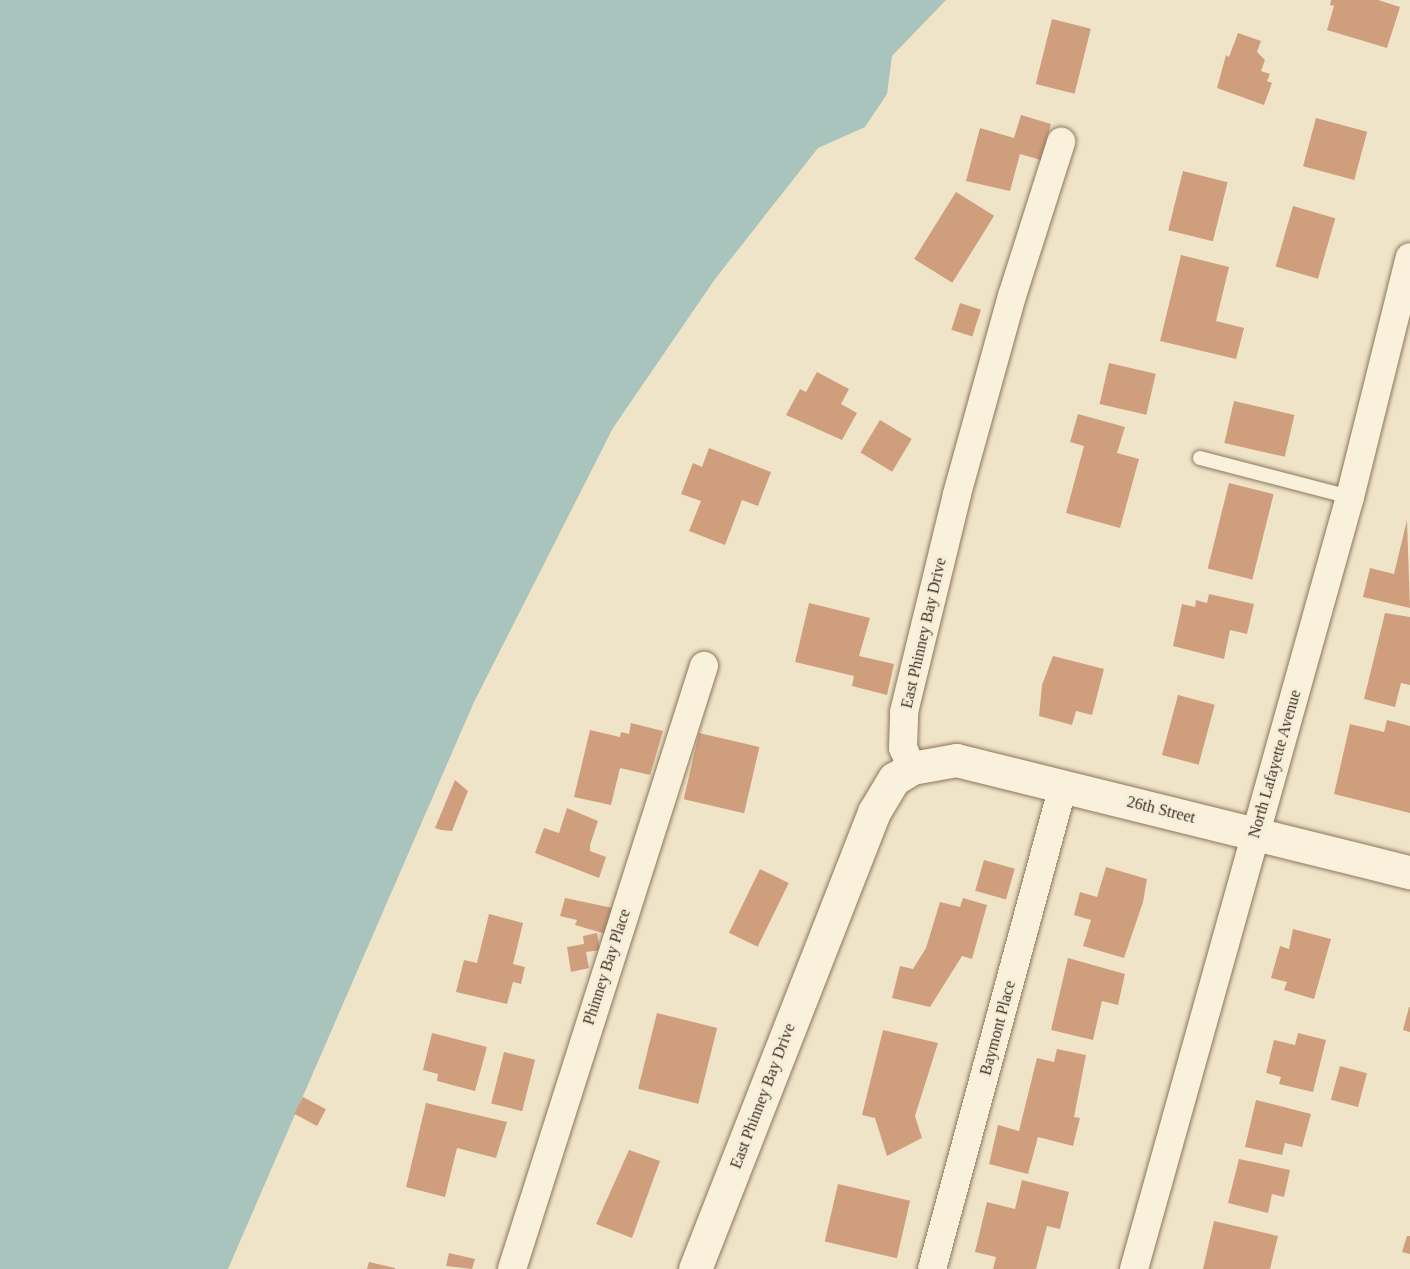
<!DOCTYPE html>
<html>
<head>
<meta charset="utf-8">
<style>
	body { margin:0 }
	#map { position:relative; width:1410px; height:1269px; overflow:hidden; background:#f0e4c8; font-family:Georgia,serif }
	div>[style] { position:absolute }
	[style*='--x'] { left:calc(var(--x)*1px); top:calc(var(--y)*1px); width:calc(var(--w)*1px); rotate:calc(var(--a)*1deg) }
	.water>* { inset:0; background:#a9c4bc }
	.building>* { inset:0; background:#cf9f7d; transform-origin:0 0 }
	.roads { filter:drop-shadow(0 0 2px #8d765c) drop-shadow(0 0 2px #8d765c) }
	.service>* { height:14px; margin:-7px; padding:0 7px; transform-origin:7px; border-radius:7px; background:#faf1dc }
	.minor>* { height:28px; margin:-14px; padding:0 14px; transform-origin:14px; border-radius:14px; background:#faf1dc }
	.tertiary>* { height:33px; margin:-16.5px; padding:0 16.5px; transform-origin:16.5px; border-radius:16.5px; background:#faf1dc }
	span { translate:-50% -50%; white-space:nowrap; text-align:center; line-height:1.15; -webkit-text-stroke:6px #f7eed8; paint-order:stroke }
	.street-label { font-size:16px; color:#3d2e20 }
</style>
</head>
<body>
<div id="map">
	<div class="water">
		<div style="clip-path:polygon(0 0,946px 0,892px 56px,887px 94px,865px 127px,818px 148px,715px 279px,613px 428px,474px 702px,228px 1269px,0 1269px)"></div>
	</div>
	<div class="building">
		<div style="clip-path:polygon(1331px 0,1378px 0,1400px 7px,1387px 48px,1327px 30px,1334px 6px,1330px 5px)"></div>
		<div style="left:1052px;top:19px;width:40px;height:67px;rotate:14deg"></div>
		<div style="clip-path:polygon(1238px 33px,1261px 41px,1257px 52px,1265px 60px,1261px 71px,1270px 74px,1267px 81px,1272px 83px,1264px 105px,1217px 88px,1226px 55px,1229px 57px)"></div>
		<div style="clip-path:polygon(1021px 115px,1051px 124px,1041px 160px,1020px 154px,1010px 191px,966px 181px,980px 128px,1014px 138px)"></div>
		<div style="left:1316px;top:118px;width:53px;height:50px;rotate:15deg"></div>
		<div style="left:1183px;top:171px;width:46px;height:61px;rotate:14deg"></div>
		<div style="left:956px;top:192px;width:45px;height:79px;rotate:32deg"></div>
		<div style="left:1293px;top:206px;width:44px;height:63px;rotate:16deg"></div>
		<div style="clip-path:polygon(1181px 255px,1229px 267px,1216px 321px,1244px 328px,1236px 359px,1160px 341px)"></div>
		<div style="left:960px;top:303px;width:22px;height:28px;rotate:18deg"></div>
		<div style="left:1109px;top:363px;width:48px;height:42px;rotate:13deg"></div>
		<div style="clip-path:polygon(817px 372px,849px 389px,841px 404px,857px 413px,842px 440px,786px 415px,800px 389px,806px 392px)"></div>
		<div style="left:1234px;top:401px;width:62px;height:43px;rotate:13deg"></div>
		<div style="clip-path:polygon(1078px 414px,1125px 427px,1117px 453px,1139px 459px,1120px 528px,1066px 513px,1084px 446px,1070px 442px)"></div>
		<div style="left:880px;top:420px;width:37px;height:38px;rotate:31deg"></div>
		<div style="clip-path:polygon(709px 448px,771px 472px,758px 506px,742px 500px,725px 545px,689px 531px,701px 501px,681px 494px,693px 463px,702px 467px)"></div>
		<div style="left:1229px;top:483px;width:46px;height:88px;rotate:14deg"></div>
		<div style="clip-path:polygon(1407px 520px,1410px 608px,1363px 597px,1370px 568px,1394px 574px)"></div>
		<div style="clip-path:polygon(1209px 594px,1254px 604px,1247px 634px,1230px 630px,1224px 659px,1173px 646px,1182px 604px,1195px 607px,1196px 600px,1207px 603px)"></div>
		<div style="clip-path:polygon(809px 603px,870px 618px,859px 656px,894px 664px,887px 695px,852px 686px,854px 676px,795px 662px)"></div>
		<div style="clip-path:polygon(1385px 613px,1410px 617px,1410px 685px,1401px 683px,1395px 707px,1364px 699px)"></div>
		<div style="clip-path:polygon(1053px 656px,1104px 669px,1092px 715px,1076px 711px,1072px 725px,1039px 716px,1042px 685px)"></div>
		<div style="left:1178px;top:695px;width:38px;height:62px;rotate:15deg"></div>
		<div style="clip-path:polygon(1387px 720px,1410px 726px,1410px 813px,1334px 794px,1350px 724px,1384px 732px)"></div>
		<div style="clip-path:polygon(631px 723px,663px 731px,650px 775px,620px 768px,611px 805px,574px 797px,590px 730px,620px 737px,621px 732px,629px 734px)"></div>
		<div style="left:699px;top:733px;width:62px;height:68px;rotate:13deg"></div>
		<div style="clip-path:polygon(455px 780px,468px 791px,452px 831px,441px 830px,435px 828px)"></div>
		<div style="clip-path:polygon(567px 808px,598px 821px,590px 845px,590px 851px,606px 857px,599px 878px,535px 853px,544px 828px,559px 833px)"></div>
		<div style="left:984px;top:860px;width:32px;height:32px;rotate:16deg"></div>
		<div style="clip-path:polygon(1106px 867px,1147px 879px,1143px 902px,1124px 958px,1083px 946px,1091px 920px,1074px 915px,1080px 892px,1097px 897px)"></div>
		<div style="left:760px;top:869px;width:32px;height:71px;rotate:26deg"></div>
		<div style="clip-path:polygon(565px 898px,613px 908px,606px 934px,575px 925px,577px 920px,560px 916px)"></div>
		<div style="clip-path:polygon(963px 898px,987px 905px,972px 959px,962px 956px,930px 1007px,892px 998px,900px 966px,913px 969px,926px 948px,940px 902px,960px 907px)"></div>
		<div style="clip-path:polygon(489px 914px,523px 923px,513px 964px,525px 967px,521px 984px,513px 982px,507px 1004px,456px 992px,464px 960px,477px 963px)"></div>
		<div style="clip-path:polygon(1293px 929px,1331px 939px,1314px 999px,1284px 990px,1287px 982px,1271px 978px,1280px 946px,1289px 949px)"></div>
		<div style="clip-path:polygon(597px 933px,600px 950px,586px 952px,589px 968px,571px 972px,567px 947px,584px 944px,583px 936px)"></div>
		<div style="clip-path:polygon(1068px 958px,1125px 974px,1118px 1005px,1102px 1001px,1093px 1040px,1051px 1030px)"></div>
		<div style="clip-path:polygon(1409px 1007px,1410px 1007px,1410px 1032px,1403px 1030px)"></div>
		<div style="left:657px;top:1013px;width:62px;height:78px;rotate:14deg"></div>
		<div style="clip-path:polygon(883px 1030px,938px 1043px,915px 1116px,922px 1138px,887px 1156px,875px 1118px,862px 1115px)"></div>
		<div style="clip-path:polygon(432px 1033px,487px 1047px,475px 1091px,437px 1081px,438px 1074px,423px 1070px)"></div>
		<div style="clip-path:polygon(1298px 1033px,1326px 1040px,1313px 1092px,1279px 1084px,1281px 1077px,1266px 1073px,1274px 1040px,1295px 1045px)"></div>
		<div style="clip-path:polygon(1057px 1049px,1086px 1055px,1074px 1117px,1080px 1118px,1073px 1146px,1038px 1137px,1028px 1174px,989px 1164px,998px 1125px,1019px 1131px,1037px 1058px,1054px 1062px)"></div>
		<div style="left:504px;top:1052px;width:32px;height:53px;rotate:14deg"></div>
		<div style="left:1340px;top:1066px;width:28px;height:35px;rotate:15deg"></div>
		<div style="left:303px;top:1097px;width:26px;height:19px;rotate:28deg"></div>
		<div style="clip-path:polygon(1256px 1100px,1311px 1114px,1302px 1147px,1285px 1143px,1282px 1155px,1245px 1147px)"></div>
		<div style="clip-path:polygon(426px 1103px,507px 1122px,496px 1158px,457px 1148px,445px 1197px,406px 1187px)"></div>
		<div style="clip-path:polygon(629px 1150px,660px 1161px,632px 1238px,596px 1224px)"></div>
		<div style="clip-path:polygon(1239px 1159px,1290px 1170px,1284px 1197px,1272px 1194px,1268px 1213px,1228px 1203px)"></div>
		<div style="clip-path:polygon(1022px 1180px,1069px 1192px,1060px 1229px,1047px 1226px,1036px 1269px,993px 1269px,996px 1257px,975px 1252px,987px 1202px,1015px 1209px)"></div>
		<div style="left:838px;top:1184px;width:74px;height:59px;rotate:13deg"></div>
		<div style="clip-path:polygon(1214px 1221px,1278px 1236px,1270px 1269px,1203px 1269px)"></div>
		<div style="clip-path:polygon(1407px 1236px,1410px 1236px,1410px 1254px,1402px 1252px)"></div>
		<div style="clip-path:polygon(449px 1253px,475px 1259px,472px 1269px,446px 1266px)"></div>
		<div style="clip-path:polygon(369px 1262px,395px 1268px,395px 1269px,367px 1269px)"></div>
	</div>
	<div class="roads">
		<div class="service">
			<div style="--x:1200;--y:458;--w:155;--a:14.6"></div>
		</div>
		<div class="minor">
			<div style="--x:912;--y:768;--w:22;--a:-114"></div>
			<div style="--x:903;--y:748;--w:36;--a:-88"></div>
			<div style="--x:904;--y:712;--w:224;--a:-76.3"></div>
			<div style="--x:957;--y:494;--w:205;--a:-74.5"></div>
			<div style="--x:1012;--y:296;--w:162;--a:-72.3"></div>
			<div style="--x:512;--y:1269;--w:633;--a:-72.34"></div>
			<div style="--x:932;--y:1269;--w:500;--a:-74.83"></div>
			<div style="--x:1134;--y:1269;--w:802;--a:-74.37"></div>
			<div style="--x:1350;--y:497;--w:247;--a:-76"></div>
		</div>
		<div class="tertiary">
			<div style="--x:695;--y:1269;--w:491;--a:-68.6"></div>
			<div style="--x:874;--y:812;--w:39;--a:-59"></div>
			<div style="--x:894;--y:779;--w:21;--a:-31"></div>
			<div style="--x:912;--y:768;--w:45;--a:-10.3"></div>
			<div style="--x:956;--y:760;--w:468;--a:13.9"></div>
		</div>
	</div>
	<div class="street-label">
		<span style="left:924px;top:633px;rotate:-77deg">East Phinney Bay Drive</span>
		<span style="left:1275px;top:764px;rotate:-74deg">North Lafayette Avenue</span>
		<span style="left:1161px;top:810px;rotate:14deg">26th Street</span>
		<span style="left:607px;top:967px;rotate:-72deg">Phinney Bay Place</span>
		<span style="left:998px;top:1028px;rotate:-75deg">Baymont Place</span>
		<span style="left:763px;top:1096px;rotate:-69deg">East Phinney Bay Drive</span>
	</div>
</div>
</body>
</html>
